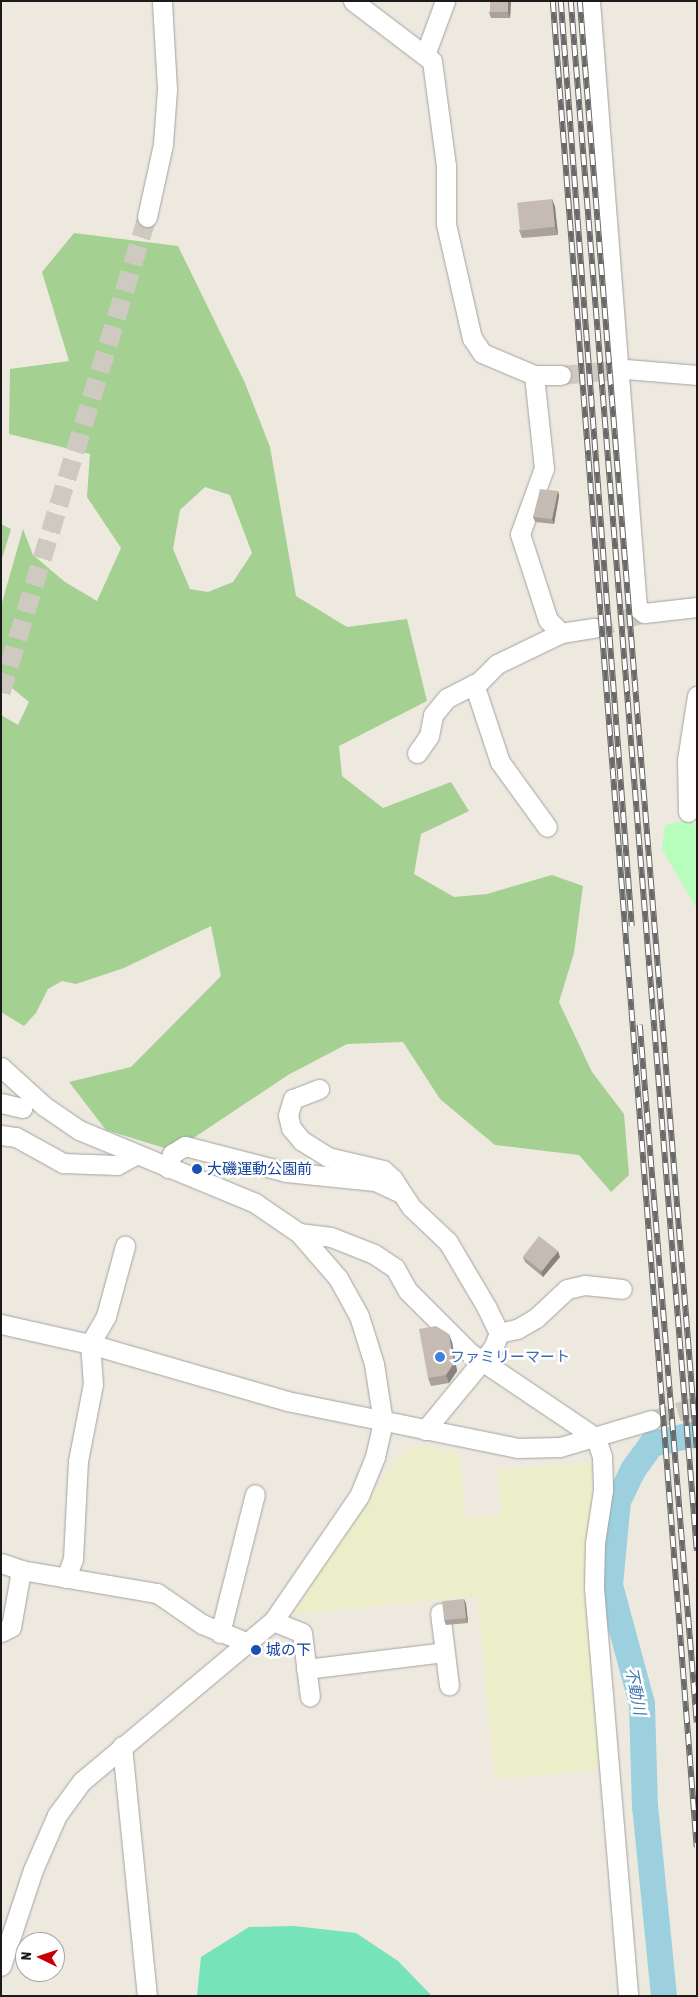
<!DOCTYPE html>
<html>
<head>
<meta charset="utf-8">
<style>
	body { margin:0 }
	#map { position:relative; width:698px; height:1997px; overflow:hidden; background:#eee9df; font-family:"Asap Condensed","Noto Sans JP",sans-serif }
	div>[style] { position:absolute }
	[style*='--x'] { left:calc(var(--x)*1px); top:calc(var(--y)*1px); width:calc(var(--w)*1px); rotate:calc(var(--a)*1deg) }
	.farmland>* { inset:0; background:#eceec9 }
	.forest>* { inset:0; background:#a4d091 }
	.park>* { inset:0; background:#b7fdbc }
	.pitch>* { inset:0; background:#77e3b8 }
	.river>* { height:26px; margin:-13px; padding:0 13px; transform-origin:13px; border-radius:13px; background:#9cd0df }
	.minor-tunnel>* { height:19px; margin-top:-9.5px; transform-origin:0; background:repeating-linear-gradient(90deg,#cecac2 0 19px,transparent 0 28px) }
	.roads { filter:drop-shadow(0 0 1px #a2a2a2) drop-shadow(0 0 1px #a2a2a2) }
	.minor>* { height:19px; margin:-9.5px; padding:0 9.5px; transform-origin:9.5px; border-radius:9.5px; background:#fff }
	.rail>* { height:5.5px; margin-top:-2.75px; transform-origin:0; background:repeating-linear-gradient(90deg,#fff 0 11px,#696969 0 22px); box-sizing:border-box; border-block:1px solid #696969 }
	.wall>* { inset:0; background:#a9a19a }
	.shaded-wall>* { inset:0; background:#8a837d }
	.building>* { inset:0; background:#c5bbb3; transform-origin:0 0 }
	.dots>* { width:14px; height:14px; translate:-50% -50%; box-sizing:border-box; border:2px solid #fff; border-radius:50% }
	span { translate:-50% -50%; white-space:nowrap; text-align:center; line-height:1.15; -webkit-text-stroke:5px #fff; paint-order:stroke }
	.transit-label { font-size:15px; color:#164399 }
	.left { translate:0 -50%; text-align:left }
	.shop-label { font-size:15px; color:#366cbe }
	.water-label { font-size:16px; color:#437ab0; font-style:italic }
	.frame { position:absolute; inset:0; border:2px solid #1b1b1b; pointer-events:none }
	.north { position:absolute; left:15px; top:1932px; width:50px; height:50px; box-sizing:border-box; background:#fff; border:1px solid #a4a4a4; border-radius:50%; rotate:274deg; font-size:14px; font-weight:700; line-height:20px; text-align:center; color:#1b1b1b }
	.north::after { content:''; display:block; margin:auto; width:18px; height:22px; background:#c60002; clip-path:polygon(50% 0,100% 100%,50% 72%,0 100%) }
</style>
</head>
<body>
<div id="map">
	<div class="farmland">
		<div style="clip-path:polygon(418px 1445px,460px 1454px,466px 1518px,501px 1515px,497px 1470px,592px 1463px,602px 1770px,495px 1779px,477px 1596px,296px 1614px,290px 1609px,400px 1455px)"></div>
	</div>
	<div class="forest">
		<div style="clip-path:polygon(evenodd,74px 233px,178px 246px,245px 383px,270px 447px,296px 596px,347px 627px,407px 619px,427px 701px,339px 746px,342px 776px,383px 808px,451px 782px,469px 811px,421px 834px,414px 874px,454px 897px,487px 894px,552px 875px,583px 886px,574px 953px,559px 1002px,592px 1072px,624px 1114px,629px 1175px,611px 1192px,579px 1155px,495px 1145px,440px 1099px,403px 1042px,347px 1044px,288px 1075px,174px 1151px,106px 1130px,69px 1082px,131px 1067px,221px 976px,211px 926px,124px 968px,76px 984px,62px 981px,48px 989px,36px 1013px,24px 1026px,1px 1012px,1px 715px,18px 725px,29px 702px,1px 679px,1px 606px,23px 529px,33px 555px,65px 582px,97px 601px,121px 548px,87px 497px,90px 454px,9px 434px,10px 369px,69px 361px,42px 272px,74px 233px,205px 487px,230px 495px,252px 553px,233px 582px,208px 592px,190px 589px,173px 549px,180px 510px,205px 487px)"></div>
		<div style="clip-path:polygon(1px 524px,11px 529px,1px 562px)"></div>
	</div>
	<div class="park">
		<div style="clip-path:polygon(689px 820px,697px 825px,697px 909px,662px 849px,665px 825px)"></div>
	</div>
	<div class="pitch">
		<div style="clip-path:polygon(294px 1926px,356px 1933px,398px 1961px,432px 1996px,197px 1996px,201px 1957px,249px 1927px)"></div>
	</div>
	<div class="river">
		<div style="--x:664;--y:1996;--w:190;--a:-95.7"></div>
		<div style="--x:645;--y:1807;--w:103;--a:-91.7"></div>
		<div style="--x:642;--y:1704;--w:123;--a:-105.1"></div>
		<div style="--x:610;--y:1585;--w:84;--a:-84.6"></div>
		<div style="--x:618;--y:1501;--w:34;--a:-64"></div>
		<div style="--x:633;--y:1470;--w:32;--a:-54"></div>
		<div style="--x:652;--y:1444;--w:46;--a:-12.5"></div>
	</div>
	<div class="minor-tunnel">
		<div style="--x:561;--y:375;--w:65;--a:-5.3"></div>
		<div style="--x:594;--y:628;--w:52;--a:-16.7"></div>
		<div style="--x:1;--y:692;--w:497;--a:-72.9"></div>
		<div style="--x:651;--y:1420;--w:48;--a:-16.9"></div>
	</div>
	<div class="roads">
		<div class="minor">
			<div style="--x:353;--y:1;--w:99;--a:37.2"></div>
			<div style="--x:432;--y:61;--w:106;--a:82.4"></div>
			<div style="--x:446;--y:166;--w:58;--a:90"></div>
			<div style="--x:446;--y:224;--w:117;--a:77.2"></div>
			<div style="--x:472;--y:338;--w:18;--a:56"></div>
			<div style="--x:482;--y:353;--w:56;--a:22.9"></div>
			<div style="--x:534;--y:375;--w:27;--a:0"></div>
			<div style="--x:590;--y:1;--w:608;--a:85.57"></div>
			<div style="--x:637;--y:607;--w:9;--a:41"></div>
			<div style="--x:644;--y:613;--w:53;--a:-6.5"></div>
			<div style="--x:425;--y:55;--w:58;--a:-69.7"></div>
			<div style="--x:147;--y:217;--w:75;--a:-77.6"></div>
			<div style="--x:163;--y:144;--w:55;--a:-85.8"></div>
			<div style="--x:167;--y:89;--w:88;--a:-93.3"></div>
			<div style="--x:626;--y:369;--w:71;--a:4.8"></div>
			<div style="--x:534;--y:375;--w:94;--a:83.9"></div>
			<div style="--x:544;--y:468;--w:70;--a:110"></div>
			<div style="--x:520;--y:534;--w:90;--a:72"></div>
			<div style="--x:548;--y:620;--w:18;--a:45"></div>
			<div style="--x:561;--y:633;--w:33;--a:-9"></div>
			<div style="--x:474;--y:684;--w:82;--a:71.6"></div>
			<div style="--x:500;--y:762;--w:80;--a:54.1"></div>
			<div style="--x:417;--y:753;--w:21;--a:-55"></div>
			<div style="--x:429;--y:736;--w:21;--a:-79"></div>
			<div style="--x:433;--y:715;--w:22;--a:-51"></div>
			<div style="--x:447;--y:698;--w:37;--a:-27"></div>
			<div style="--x:480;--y:681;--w:24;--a:-45"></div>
			<div style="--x:497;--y:664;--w:71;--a:-25.8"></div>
			<div style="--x:688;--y:812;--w:52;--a:-91.1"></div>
			<div style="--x:687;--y:760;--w:65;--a:-81.1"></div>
			<div style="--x:1;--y:1067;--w:58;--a:42.2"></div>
			<div style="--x:44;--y:1106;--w:42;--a:34.4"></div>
			<div style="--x:79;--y:1130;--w:191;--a:22.5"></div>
			<div style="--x:255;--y:1203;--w:53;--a:34.3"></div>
			<div style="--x:299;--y:1233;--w:60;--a:49.1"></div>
			<div style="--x:338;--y:1278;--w:43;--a:61.1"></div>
			<div style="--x:359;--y:1316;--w:50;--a:72.6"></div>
			<div style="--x:374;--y:1364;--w:59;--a:81.2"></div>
			<div style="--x:383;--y:1422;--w:36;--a:103"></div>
			<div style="--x:375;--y:1457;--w:42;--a:112.3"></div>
			<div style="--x:359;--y:1496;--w:152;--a:124.5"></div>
			<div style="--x:273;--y:1621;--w:249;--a:140"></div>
			<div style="--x:82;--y:1781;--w:42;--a:126.3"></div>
			<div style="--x:57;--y:1815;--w:60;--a:113.6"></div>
			<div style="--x:33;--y:1870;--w:101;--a:108.4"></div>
			<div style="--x:1;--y:1103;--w:22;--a:13"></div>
			<div style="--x:1;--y:1135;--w:15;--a:8"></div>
			<div style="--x:16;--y:1137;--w:54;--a:29"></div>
			<div style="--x:63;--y:1163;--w:54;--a:2.1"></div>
			<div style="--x:117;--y:1165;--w:21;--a:-29"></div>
			<div style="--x:168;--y:1168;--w:15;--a:-74"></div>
			<div style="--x:172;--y:1154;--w:15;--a:-32"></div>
			<div style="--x:185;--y:1146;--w:104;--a:14.4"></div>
			<div style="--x:286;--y:1172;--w:89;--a:5.8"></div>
			<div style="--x:375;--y:1181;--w:26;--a:25"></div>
			<div style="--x:299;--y:1233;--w:32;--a:7"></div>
			<div style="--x:331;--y:1237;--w:46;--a:21.6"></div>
			<div style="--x:374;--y:1254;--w:25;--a:34"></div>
			<div style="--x:395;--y:1268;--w:26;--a:61"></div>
			<div style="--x:408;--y:1291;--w:88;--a:45"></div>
			<div style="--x:470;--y:1353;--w:14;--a:34"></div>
			<div style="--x:482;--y:1361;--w:17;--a:-50"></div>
			<div style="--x:493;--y:1348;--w:16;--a:-68"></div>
			<div style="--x:499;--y:1333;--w:28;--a:-116"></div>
			<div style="--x:487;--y:1308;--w:77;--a:-120.6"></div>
			<div style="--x:448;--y:1242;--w:51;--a:-136.6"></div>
			<div style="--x:411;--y:1207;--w:33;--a:-123"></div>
			<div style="--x:393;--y:1179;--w:13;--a:-138"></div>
			<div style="--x:383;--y:1170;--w:57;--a:-166.7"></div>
			<div style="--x:328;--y:1157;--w:31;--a:-148"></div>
			<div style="--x:302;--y:1141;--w:17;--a:-130"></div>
			<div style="--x:291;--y:1128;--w:13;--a:-103"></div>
			<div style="--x:288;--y:1115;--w:17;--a:-73"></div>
			<div style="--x:293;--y:1099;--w:28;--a:-21"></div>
			<div style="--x:1;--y:1324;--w:91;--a:12.7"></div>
			<div style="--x:90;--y:1344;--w:205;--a:16.1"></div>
			<div style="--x:287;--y:1401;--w:235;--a:11.5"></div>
			<div style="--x:517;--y:1448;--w:43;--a:-1.3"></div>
			<div style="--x:560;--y:1447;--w:95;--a:-16.5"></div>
			<div style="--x:499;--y:1333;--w:18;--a:-13"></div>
			<div style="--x:517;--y:1329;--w:22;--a:-30"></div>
			<div style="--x:536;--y:1318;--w:42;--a:-43.1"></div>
			<div style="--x:567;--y:1289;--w:18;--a:-13"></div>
			<div style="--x:585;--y:1285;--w:37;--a:6"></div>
			<div style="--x:425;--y:1430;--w:89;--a:-50.4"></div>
			<div style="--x:482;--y:1361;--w:138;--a:34"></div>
			<div style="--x:596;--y:1438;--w:20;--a:72"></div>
			<div style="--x:602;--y:1457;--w:33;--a:88"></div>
			<div style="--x:603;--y:1490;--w:54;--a:98.6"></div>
			<div style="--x:595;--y:1543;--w:45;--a:91.3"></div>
			<div style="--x:594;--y:1588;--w:409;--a:85.2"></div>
			<div style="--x:1;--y:1563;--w:21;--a:19"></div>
			<div style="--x:21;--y:1570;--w:138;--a:9.6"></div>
			<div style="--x:157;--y:1593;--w:55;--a:34.6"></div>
			<div style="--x:202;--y:1624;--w:50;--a:22.4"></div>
			<div style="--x:66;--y:1578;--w:20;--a:-70"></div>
			<div style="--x:73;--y:1559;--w:98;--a:-87.1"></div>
			<div style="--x:78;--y:1461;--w:78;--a:-79"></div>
			<div style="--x:93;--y:1384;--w:40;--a:-94.3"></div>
			<div style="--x:90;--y:1344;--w:32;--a:-60"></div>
			<div style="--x:106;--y:1316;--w:73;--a:-74.8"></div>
			<div style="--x:440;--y:1613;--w:73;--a:82.9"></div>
			<div style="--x:273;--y:1621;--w:31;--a:22"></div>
			<div style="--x:302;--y:1633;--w:64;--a:82.9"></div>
			<div style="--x:1;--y:1632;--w:11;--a:-27"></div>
			<div style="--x:11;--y:1627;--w:58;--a:-80"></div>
			<div style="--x:220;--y:1633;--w:143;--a:-75.9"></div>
			<div style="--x:306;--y:1669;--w:139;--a:-7"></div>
			<div style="--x:122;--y:1746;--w:251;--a:84.3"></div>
		</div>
	</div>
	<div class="rail">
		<div style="--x:553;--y:1;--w:1852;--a:85.54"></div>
		<div style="--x:561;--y:1;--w:928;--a:85.61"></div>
		<div style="--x:571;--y:1;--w:1555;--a:85.35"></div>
		<div style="--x:580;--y:1;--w:1452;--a:85.38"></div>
		<div style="--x:640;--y:1025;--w:700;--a:85.33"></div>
	</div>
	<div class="wall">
		<div style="clip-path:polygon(511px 1px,510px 18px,491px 18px,489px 12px)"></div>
		<div style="clip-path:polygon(552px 199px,555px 207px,558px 235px,522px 238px,519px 230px)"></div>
		<div style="clip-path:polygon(558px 491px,559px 496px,554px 524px,535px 522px,533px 517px)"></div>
		<div style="clip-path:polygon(523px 1257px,560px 1257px,543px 1277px,525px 1262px)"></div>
		<div style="clip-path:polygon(452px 1342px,457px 1371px,449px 1383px,431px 1386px,428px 1378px)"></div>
		<div style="clip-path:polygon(464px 1599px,466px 1604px,468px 1623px,446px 1625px,444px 1620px)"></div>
	</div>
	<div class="shaded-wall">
		<div style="clip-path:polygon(508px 1px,511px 1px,510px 18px,508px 13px)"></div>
		<div style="clip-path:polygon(552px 199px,555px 207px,558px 235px,555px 227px)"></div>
		<div style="clip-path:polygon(558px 491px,559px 496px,554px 524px,552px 519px)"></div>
		<div style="clip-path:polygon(558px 1251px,560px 1257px,543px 1277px,541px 1272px)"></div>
		<div style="clip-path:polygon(449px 1334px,452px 1342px,457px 1371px,449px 1383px,446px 1375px)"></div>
		<div style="clip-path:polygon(464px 1599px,466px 1604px,468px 1623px,466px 1618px)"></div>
	</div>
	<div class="building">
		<div style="left:490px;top:1px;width:18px;height:11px"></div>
		<div style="left:552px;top:199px;width:28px;height:35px;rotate:84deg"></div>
		<div style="clip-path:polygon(540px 489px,558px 491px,552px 519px,533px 517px)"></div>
		<div style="left:539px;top:1236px;width:24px;height:26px;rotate:38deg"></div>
		<div style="clip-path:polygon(436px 1326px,449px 1334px,454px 1363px,446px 1375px,428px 1378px,419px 1329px)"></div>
		<div style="left:464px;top:1599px;width:19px;height:22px;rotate:84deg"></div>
	</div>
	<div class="dots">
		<div style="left:197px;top:1169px;background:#1a4fb4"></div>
		<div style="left:440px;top:1357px;background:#3f7fe0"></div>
		<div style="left:256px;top:1650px;background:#1a4fb4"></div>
	</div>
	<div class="transit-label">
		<span class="left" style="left:207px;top:1169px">大磯運動公園前</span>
		<span class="left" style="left:266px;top:1650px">城の下</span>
	</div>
	<div class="shop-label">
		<span class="left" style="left:450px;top:1357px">ファミリーマート</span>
	</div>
	<div class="water-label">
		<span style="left:636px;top:1691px;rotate:79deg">不動川</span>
	</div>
	<div class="frame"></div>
	<div class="north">N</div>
</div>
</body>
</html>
